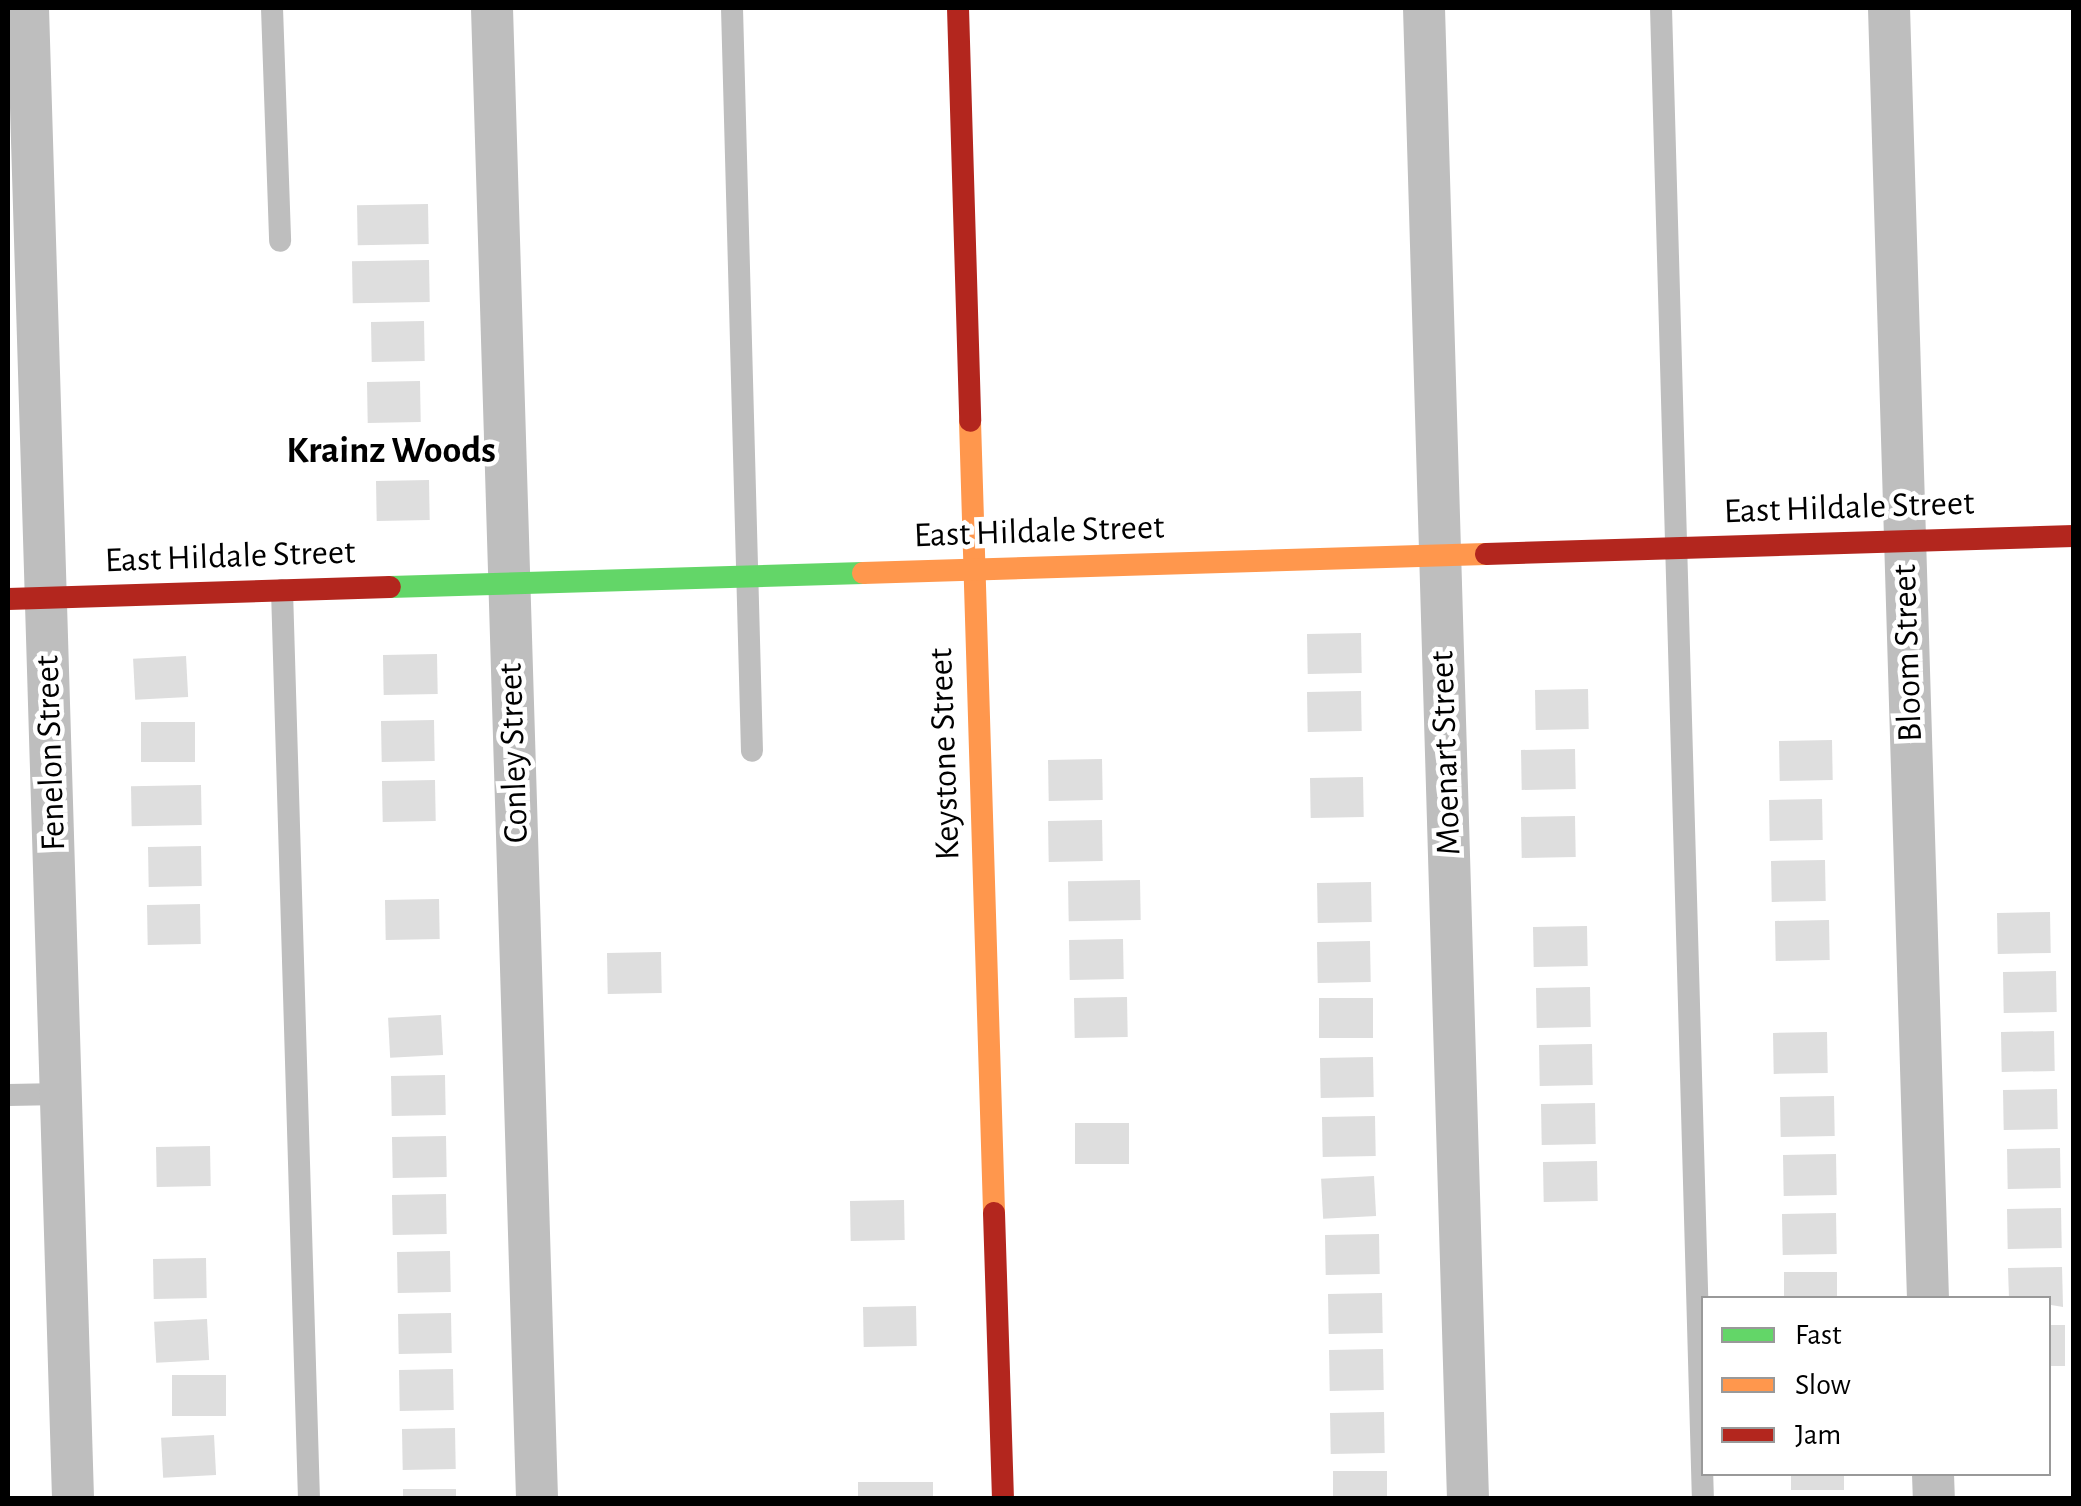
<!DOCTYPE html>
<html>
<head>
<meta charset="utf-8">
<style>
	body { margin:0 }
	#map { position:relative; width:2081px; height:1506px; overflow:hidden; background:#fff; font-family:"Alegreya Sans",sans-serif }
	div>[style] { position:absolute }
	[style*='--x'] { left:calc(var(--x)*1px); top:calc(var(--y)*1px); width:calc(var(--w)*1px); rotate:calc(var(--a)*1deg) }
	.building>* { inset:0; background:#dedede; transform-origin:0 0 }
	.lane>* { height:22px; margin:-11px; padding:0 11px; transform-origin:11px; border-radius:11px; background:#bebebe }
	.street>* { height:42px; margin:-21px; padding:0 21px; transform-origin:21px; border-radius:21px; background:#bebebe }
	.fast>* { height:22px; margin:-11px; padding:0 11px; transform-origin:11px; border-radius:11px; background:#63d668 }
	.slow>* { height:22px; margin:-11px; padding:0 11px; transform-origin:11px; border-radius:11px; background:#ff974d }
	.jam>* { height:22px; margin:-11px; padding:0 11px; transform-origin:11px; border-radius:11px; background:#b3261e }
	span { translate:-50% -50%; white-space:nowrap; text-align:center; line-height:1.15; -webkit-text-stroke:9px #fff; paint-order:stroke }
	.street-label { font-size:35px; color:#000 }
	.neighbourhood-label { font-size:38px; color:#000; font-weight:700 }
	.frame { position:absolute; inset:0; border:10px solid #000; pointer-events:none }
	.legend { position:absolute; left:1701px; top:1296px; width:350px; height:180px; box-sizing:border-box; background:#fff; border:2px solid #999; margin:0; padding:12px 18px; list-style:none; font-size:30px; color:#000 }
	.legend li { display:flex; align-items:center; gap:20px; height:50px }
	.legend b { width:50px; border:2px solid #999 }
</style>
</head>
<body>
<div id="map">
	<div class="building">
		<div style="left:428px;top:204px;width:40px;height:71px;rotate:89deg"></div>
		<div style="left:429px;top:260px;width:42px;height:77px;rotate:89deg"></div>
		<div style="left:424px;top:321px;width:40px;height:53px;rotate:89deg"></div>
		<div style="left:420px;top:381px;width:41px;height:53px;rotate:89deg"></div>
		<div style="left:429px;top:480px;width:40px;height:53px;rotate:89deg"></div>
		<div style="left:1361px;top:633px;width:40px;height:54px;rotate:89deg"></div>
		<div style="left:437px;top:654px;width:40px;height:54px;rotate:89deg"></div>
		<div style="left:186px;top:656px;width:41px;height:53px;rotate:87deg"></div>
		<div style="left:1588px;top:689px;width:40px;height:53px;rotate:89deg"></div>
		<div style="left:1361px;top:691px;width:40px;height:54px;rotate:89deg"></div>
		<div style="left:434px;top:720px;width:41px;height:53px;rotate:89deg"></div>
		<div style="left:195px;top:722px;width:40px;height:54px;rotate:90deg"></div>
		<div style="left:1832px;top:740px;width:40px;height:53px;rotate:89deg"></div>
		<div style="left:1575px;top:749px;width:40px;height:54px;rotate:89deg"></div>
		<div style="left:1102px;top:759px;width:41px;height:54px;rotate:89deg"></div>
		<div style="left:1363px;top:777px;width:40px;height:53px;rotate:89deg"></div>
		<div style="left:435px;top:780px;width:41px;height:53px;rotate:89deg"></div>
		<div style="left:201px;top:785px;width:40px;height:70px;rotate:89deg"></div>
		<div style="left:1822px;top:799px;width:41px;height:53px;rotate:89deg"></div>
		<div style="left:1575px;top:816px;width:41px;height:54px;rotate:89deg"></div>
		<div style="left:1102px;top:820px;width:41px;height:54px;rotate:89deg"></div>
		<div style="left:201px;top:846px;width:40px;height:53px;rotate:89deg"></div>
		<div style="left:1825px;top:860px;width:41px;height:54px;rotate:89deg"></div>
		<div style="left:1140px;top:880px;width:40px;height:72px;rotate:89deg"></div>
		<div style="left:1371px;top:882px;width:40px;height:54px;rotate:89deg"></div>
		<div style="left:439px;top:899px;width:40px;height:54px;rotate:89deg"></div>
		<div style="left:200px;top:904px;width:40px;height:53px;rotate:89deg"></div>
		<div style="left:2050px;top:912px;width:41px;height:53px;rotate:89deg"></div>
		<div style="left:1829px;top:920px;width:40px;height:54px;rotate:89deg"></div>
		<div style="left:1587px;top:926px;width:40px;height:54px;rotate:89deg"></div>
		<div style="left:1123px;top:939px;width:40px;height:54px;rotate:89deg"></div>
		<div style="left:1370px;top:941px;width:41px;height:53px;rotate:89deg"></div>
		<div style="left:661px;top:952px;width:41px;height:54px;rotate:89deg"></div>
		<div style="left:2056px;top:971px;width:41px;height:53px;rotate:89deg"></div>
		<div style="left:1590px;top:987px;width:40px;height:54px;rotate:89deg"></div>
		<div style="left:1127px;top:997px;width:40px;height:53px;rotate:89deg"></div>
		<div style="left:1373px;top:998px;width:40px;height:54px;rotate:90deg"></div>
		<div style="left:441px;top:1015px;width:40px;height:53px;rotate:87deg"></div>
		<div style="left:2054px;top:1031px;width:40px;height:53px;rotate:89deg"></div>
		<div style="left:1827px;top:1032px;width:41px;height:54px;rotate:89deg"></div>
		<div style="left:1592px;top:1044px;width:41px;height:53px;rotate:89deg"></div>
		<div style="left:1373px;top:1057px;width:40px;height:53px;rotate:89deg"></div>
		<div style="left:445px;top:1075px;width:40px;height:54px;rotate:89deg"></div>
		<div style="left:2057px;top:1089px;width:40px;height:54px;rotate:89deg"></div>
		<div style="left:1834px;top:1096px;width:40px;height:54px;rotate:89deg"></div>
		<div style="left:1595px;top:1103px;width:41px;height:54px;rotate:89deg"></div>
		<div style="left:1375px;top:1116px;width:40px;height:53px;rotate:89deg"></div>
		<div style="left:1129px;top:1123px;width:41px;height:54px;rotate:90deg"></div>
		<div style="left:446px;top:1136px;width:41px;height:54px;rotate:89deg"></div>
		<div style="left:210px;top:1146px;width:40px;height:54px;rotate:89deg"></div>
		<div style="left:2060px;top:1148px;width:40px;height:53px;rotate:89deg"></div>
		<div style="left:1836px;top:1154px;width:41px;height:53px;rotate:89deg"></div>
		<div style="left:1597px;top:1161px;width:40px;height:54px;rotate:89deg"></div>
		<div style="left:1374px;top:1176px;width:40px;height:53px;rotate:87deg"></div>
		<div style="left:446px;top:1194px;width:40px;height:54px;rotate:89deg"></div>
		<div style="left:904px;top:1200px;width:40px;height:54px;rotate:89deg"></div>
		<div style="left:2061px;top:1208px;width:40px;height:54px;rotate:89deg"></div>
		<div style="left:1836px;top:1213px;width:41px;height:54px;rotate:89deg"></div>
		<div style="left:1379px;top:1234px;width:40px;height:54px;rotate:89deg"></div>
		<div style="left:450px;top:1251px;width:41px;height:53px;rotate:89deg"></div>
		<div style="left:206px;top:1258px;width:40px;height:53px;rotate:89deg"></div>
		<div style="clip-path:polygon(2062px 1267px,2063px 1307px,2009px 1298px,2008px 1268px)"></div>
		<div style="left:1837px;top:1272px;width:26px;height:53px;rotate:90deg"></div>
		<div style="left:1382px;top:1293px;width:40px;height:54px;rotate:89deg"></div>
		<div style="left:916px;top:1306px;width:40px;height:53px;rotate:89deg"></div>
		<div style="left:451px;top:1313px;width:40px;height:53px;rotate:89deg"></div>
		<div style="left:207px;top:1319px;width:41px;height:53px;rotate:87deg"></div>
		<div style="left:2048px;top:1325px;width:17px;height:41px"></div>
		<div style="left:1383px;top:1349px;width:41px;height:54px;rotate:89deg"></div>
		<div style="left:453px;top:1369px;width:41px;height:54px;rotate:89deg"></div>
		<div style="left:226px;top:1375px;width:41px;height:54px;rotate:90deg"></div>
		<div style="left:1384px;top:1412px;width:41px;height:54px;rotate:89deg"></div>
		<div style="left:455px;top:1428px;width:41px;height:53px;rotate:89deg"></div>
		<div style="left:214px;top:1435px;width:40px;height:53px;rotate:87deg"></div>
		<div style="left:1387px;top:1471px;width:27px;height:54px;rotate:90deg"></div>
		<div style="left:1791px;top:1474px;width:53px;height:16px"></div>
		<div style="left:933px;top:1482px;width:16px;height:75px;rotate:90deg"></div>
		<div style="left:456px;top:1489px;width:9px;height:53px;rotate:90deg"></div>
	</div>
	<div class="lane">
		<div style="--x:272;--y:8;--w:233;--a:88"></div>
		<div style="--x:732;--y:8;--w:743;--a:88.46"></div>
		<div style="--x:1661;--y:8;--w:1491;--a:88.39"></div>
		<div style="--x:282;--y:590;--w:908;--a:88.3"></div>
		<div style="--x:8;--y:1095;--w:53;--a:-1.1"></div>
	</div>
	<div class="street">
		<div style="--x:28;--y:8;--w:1491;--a:88.27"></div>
		<div style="--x:492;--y:8;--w:1491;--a:88.27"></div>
		<div style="--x:1424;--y:8;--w:1491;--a:88.31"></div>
		<div style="--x:1889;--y:8;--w:1291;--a:88.27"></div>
		<div style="--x:1933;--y:1474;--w:24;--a:88"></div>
	</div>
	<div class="fast">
		<div style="--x:390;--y:587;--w:473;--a:-1.7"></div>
	</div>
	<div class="slow">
		<div style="--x:970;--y:421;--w:792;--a:88.26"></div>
		<div style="--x:863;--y:573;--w:623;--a:-1.75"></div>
	</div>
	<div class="jam">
		<div style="--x:958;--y:8;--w:413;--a:88.3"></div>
		<div style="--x:1486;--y:554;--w:588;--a:-1.75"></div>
		<div style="--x:8;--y:599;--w:382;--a:-1.8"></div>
		<div style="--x:994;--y:1213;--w:285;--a:88.2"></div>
	</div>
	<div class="street-label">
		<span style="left:1849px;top:508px;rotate:-2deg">East Hildale Street</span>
		<span style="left:1039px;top:532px;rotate:-2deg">East Hildale Street</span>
		<span style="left:230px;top:557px;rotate:-2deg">East Hildale Street</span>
		<span style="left:1908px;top:653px;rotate:-92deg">Bloom Street</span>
		<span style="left:51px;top:753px;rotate:-92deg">Fenelon Street</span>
		<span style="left:514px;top:753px;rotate:-92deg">Conley Street</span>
		<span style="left:1446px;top:753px;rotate:-92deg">Moenart Street</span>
		<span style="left:945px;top:754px;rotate:-92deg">Keystone Street</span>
	</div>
	<div class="neighbourhood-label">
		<span style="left:391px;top:452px">Krainz Woods</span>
	</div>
	<div class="frame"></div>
	<ul class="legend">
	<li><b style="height:12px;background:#63d668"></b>Fast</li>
	<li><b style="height:12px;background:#ff974d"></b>Slow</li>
	<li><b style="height:12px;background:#b3261e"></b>Jam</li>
	</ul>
</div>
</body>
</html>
